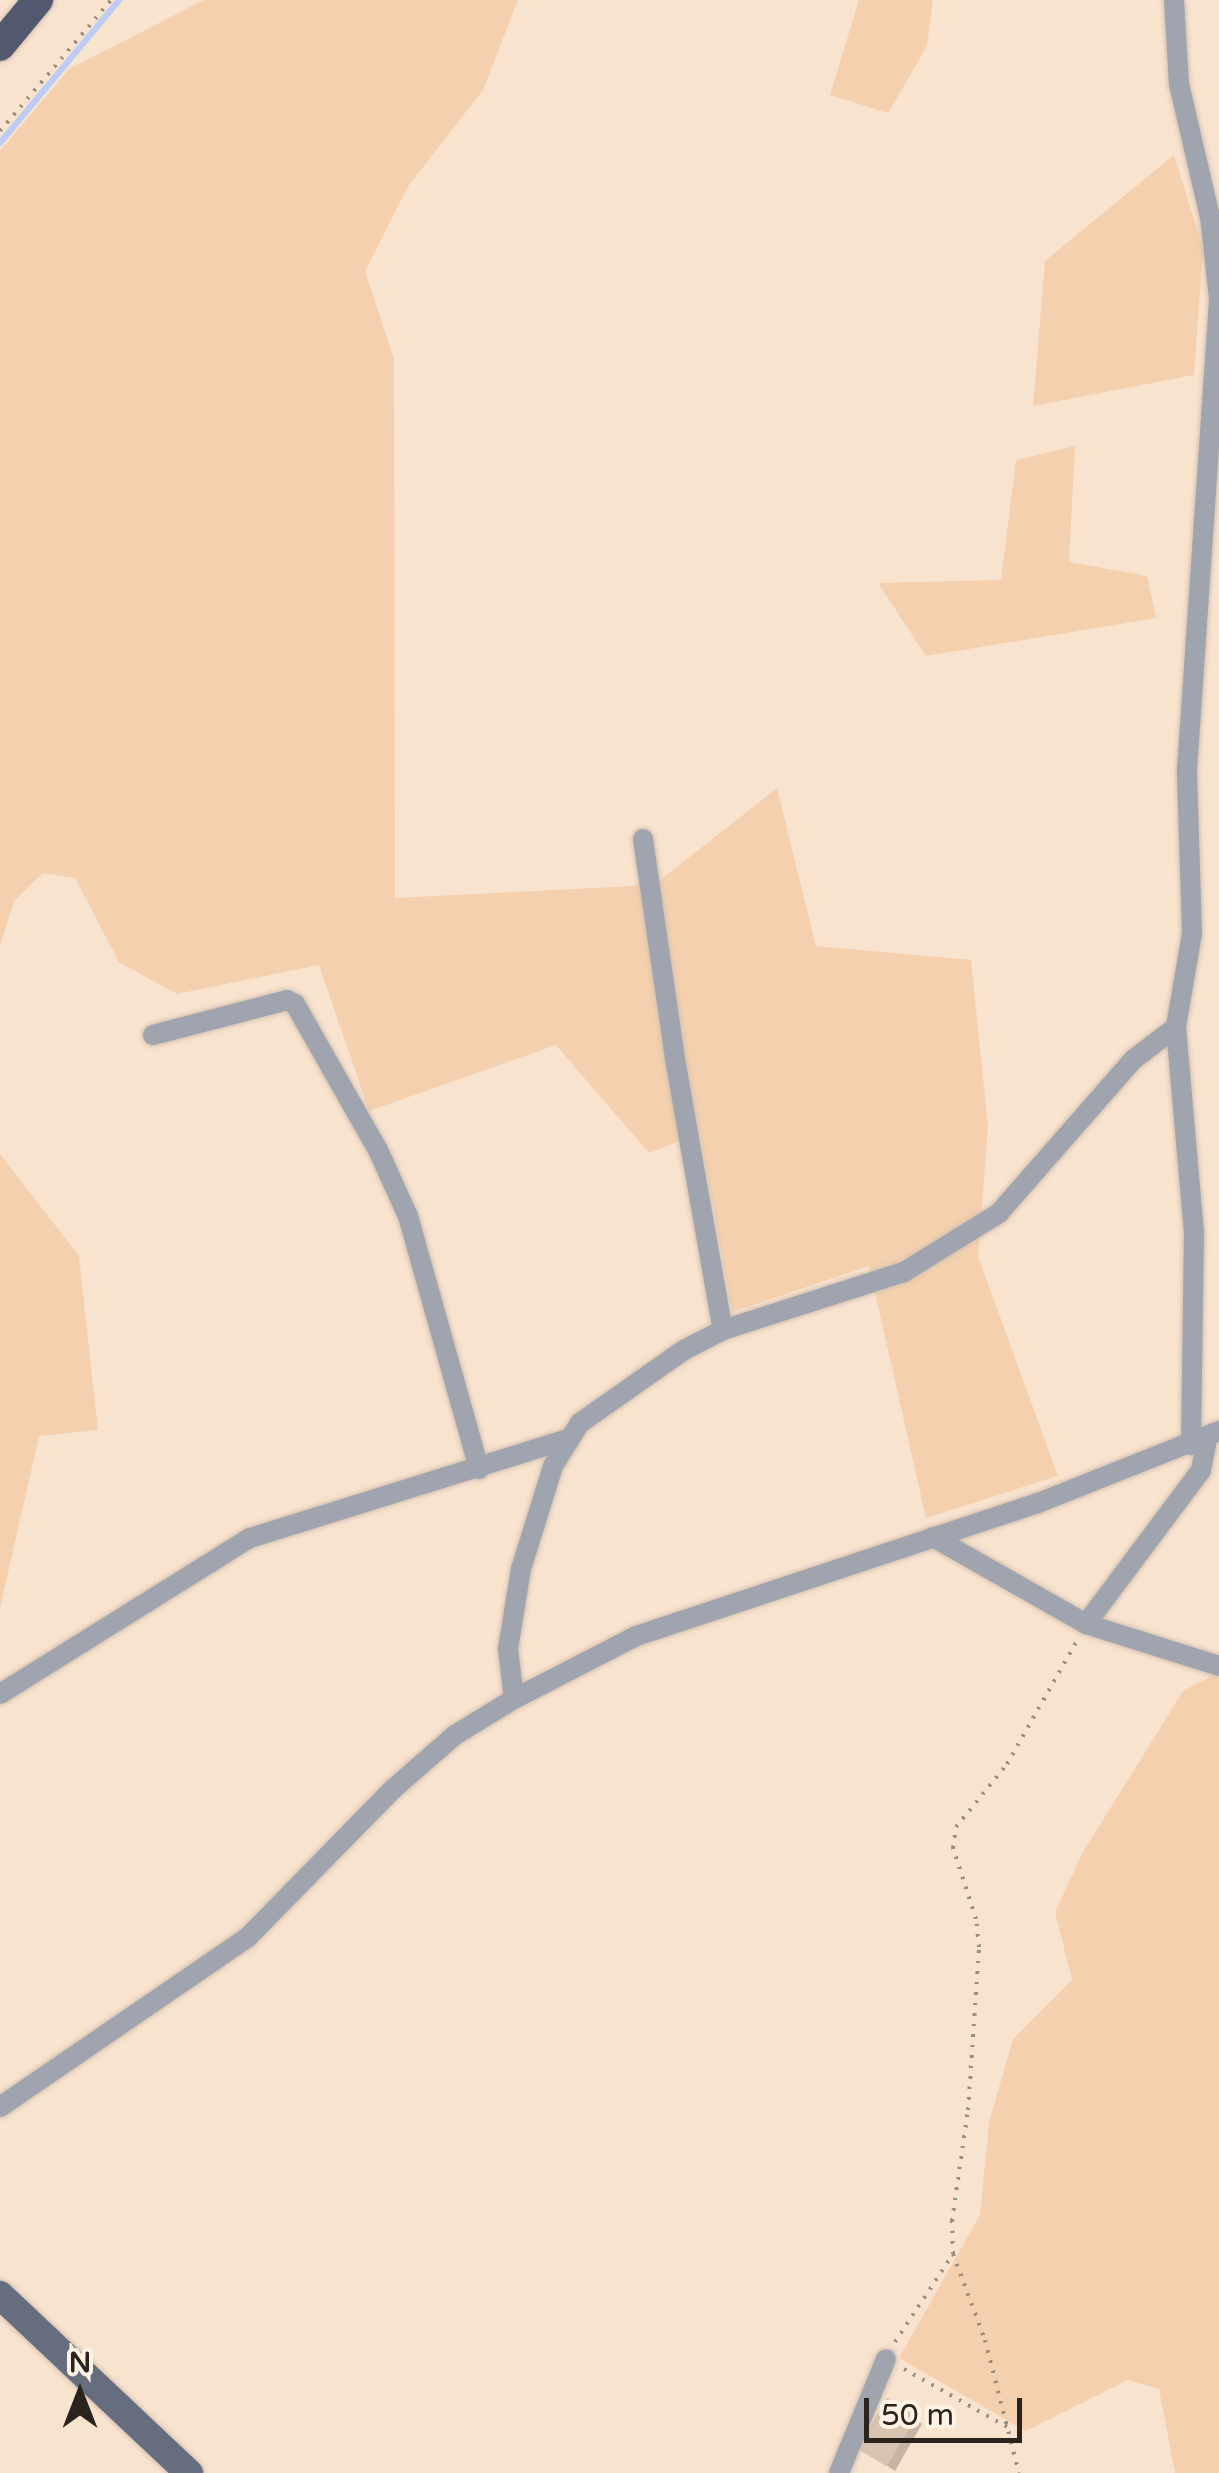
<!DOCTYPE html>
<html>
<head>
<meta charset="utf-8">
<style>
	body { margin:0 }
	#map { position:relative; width:1219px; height:2473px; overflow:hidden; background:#f8e3cf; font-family:"Varela Round",sans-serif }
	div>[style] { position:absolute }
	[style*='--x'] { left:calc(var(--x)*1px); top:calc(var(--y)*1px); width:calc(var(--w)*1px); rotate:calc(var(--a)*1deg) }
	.green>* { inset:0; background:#f4d0ae }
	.shadow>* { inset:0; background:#0003 }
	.stream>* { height:6px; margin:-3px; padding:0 3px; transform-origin:3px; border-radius:3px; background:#bcccf5 }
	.building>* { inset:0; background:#d8c4b0; transform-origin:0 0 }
	.path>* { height:4px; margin-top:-2px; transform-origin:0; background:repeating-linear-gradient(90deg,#9c8e7f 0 2.5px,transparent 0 10.5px) }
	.roads { filter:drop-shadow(0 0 2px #d3c1af) drop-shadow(0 0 2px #d3c1af) }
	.minor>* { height:20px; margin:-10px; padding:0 10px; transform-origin:10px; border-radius:10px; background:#a0a4af }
	.major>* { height:28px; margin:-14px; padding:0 14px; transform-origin:14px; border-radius:14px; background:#666d7f }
	.highway>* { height:30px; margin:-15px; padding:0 15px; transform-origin:15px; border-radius:15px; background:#52596e }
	span { translate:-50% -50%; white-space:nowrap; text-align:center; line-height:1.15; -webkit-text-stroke:8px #fef2e5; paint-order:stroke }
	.north { position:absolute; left:30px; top:2343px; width:100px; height:100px; -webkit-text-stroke:8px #fef2e5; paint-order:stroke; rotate:0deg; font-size:28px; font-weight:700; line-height:40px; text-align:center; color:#2b241c }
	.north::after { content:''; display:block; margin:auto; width:35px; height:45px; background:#2b241c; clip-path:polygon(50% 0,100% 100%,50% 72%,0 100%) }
	.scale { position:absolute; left:864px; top:2398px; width:158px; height:45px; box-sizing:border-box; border:5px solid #2b241c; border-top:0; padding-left:12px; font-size:30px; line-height:35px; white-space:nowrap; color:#2b241c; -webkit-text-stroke:8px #fef2e5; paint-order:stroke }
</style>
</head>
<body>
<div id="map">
	<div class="green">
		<div style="clip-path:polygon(204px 0,518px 0,483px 90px,409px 185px,365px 271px,394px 359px,395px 898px,654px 885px,777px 788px,816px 946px,971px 960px,988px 1126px,978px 1256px,1058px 1476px,926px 1518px,869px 1266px,732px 1312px,700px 1133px,649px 1153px,556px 1045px,369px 1111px,319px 965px,177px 994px,119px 962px,75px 878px,43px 873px,14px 901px,0 946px,0 151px,69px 69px)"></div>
		<div style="clip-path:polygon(859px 0,933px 0,927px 46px,888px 113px,830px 95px)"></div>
		<div style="clip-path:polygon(1174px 155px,1203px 248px,1194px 375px,1033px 406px,1045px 261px)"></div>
		<div style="clip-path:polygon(1075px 446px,1069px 562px,1147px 576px,1156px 618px,926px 656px,878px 583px,1001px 580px,1016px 460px)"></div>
		<div style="clip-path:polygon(0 1154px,79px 1256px,98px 1430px,39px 1436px,0 1608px)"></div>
		<div style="clip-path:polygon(1219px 1672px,1219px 2473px,1175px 2473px,1159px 2389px,1128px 2380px,1026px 2431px,899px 2358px,980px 2215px,989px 2122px,1013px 2039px,1072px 1980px,1055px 1912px,1083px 1852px,1183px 1691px)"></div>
	</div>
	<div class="shadow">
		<div style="clip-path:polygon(915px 2418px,922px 2424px,895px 2471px,861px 2448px)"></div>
	</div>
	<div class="stream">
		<div style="--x:0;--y:143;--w:186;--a:-50.2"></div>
	</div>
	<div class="building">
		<div style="left:887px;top:2398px;width:35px;height:59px;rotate:31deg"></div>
	</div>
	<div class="path">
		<div style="--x:0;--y:131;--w:172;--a:-49.7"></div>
		<div style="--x:953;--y:2254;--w:92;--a:69.6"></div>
		<div style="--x:985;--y:2340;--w:137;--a:75.7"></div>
		<div style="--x:895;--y:2342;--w:105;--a:-56.6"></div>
		<div style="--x:953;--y:2254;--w:33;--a:-92"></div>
		<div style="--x:952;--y:2221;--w:112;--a:-81.8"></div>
		<div style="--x:968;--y:2110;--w:163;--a:-86.1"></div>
		<div style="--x:979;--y:1947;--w:28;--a:-96"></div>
		<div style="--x:976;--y:1919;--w:75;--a:-107.9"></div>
		<div style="--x:953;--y:1848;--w:21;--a:-82"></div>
		<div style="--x:956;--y:1827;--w:81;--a:-51"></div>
		<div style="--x:1007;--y:1764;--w:142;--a:-60.4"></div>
		<div style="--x:904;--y:2369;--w:123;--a:29.3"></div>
	</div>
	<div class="roads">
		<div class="minor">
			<div style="--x:1174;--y:0;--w:84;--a:86.6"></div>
			<div style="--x:1179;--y:84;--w:137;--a:76.9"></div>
			<div style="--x:1210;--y:217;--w:82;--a:83.7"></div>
			<div style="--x:643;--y:839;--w:222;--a:81.7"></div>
			<div style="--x:675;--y:1059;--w:275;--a:80"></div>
			<div style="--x:153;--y:1035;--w:138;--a:-14.6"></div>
			<div style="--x:287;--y:1000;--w:9;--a:27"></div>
			<div style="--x:295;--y:1004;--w:168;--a:60.4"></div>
			<div style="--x:378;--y:1150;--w:72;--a:65.6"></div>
			<div style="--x:408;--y:1216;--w:263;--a:74.3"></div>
			<div style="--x:1191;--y:1445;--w:212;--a:-89.2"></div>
			<div style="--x:1194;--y:1233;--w:207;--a:-95"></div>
			<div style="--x:1176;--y:1027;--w:95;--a:-80.3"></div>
			<div style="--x:1192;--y:933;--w:163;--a:-91.8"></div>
			<div style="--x:1187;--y:770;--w:467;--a:-86.1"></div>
			<div style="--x:933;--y:1537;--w:176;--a:29.6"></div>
			<div style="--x:1086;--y:1624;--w:139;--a:17.5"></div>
			<div style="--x:1086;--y:1624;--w:192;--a:-53.2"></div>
			<div style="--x:1201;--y:1470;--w:33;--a:-79"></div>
			<div style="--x:0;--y:1694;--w:295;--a:-32"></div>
			<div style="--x:250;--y:1538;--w:332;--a:-17.3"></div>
			<div style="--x:514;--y:1699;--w:50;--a:-96.8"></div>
			<div style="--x:508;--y:1649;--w:81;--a:-80.8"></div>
			<div style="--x:521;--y:1569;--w:108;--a:-72.7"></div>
			<div style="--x:553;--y:1466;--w:51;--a:-57.9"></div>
			<div style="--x:580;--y:1423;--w:127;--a:-35.1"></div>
			<div style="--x:684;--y:1350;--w:44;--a:-27.1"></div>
			<div style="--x:723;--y:1330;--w:190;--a:-17.8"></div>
			<div style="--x:904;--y:1272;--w:112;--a:-31.8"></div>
			<div style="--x:999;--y:1213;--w:205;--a:-48.8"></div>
			<div style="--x:1134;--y:1059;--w:53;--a:-37.3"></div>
			<div style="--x:0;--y:2107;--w:301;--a:-34.4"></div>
			<div style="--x:248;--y:1937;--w:206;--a:-45.6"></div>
			<div style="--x:392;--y:1790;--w:84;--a:-41.1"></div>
			<div style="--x:455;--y:1735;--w:69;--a:-31.4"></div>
			<div style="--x:514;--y:1699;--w:137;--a:-27.3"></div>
			<div style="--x:636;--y:1636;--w:423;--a:-18.3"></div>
			<div style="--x:1038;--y:1503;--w:195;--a:-21.7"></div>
			<div style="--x:839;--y:2473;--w:123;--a:-67.6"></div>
		</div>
		<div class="major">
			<div style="--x:0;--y:2295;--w:260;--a:43.3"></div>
		</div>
		<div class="highway">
			<div style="--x:0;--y:46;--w:60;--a:-50.4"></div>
		</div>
	</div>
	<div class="north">N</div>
	<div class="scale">50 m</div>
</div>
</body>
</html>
